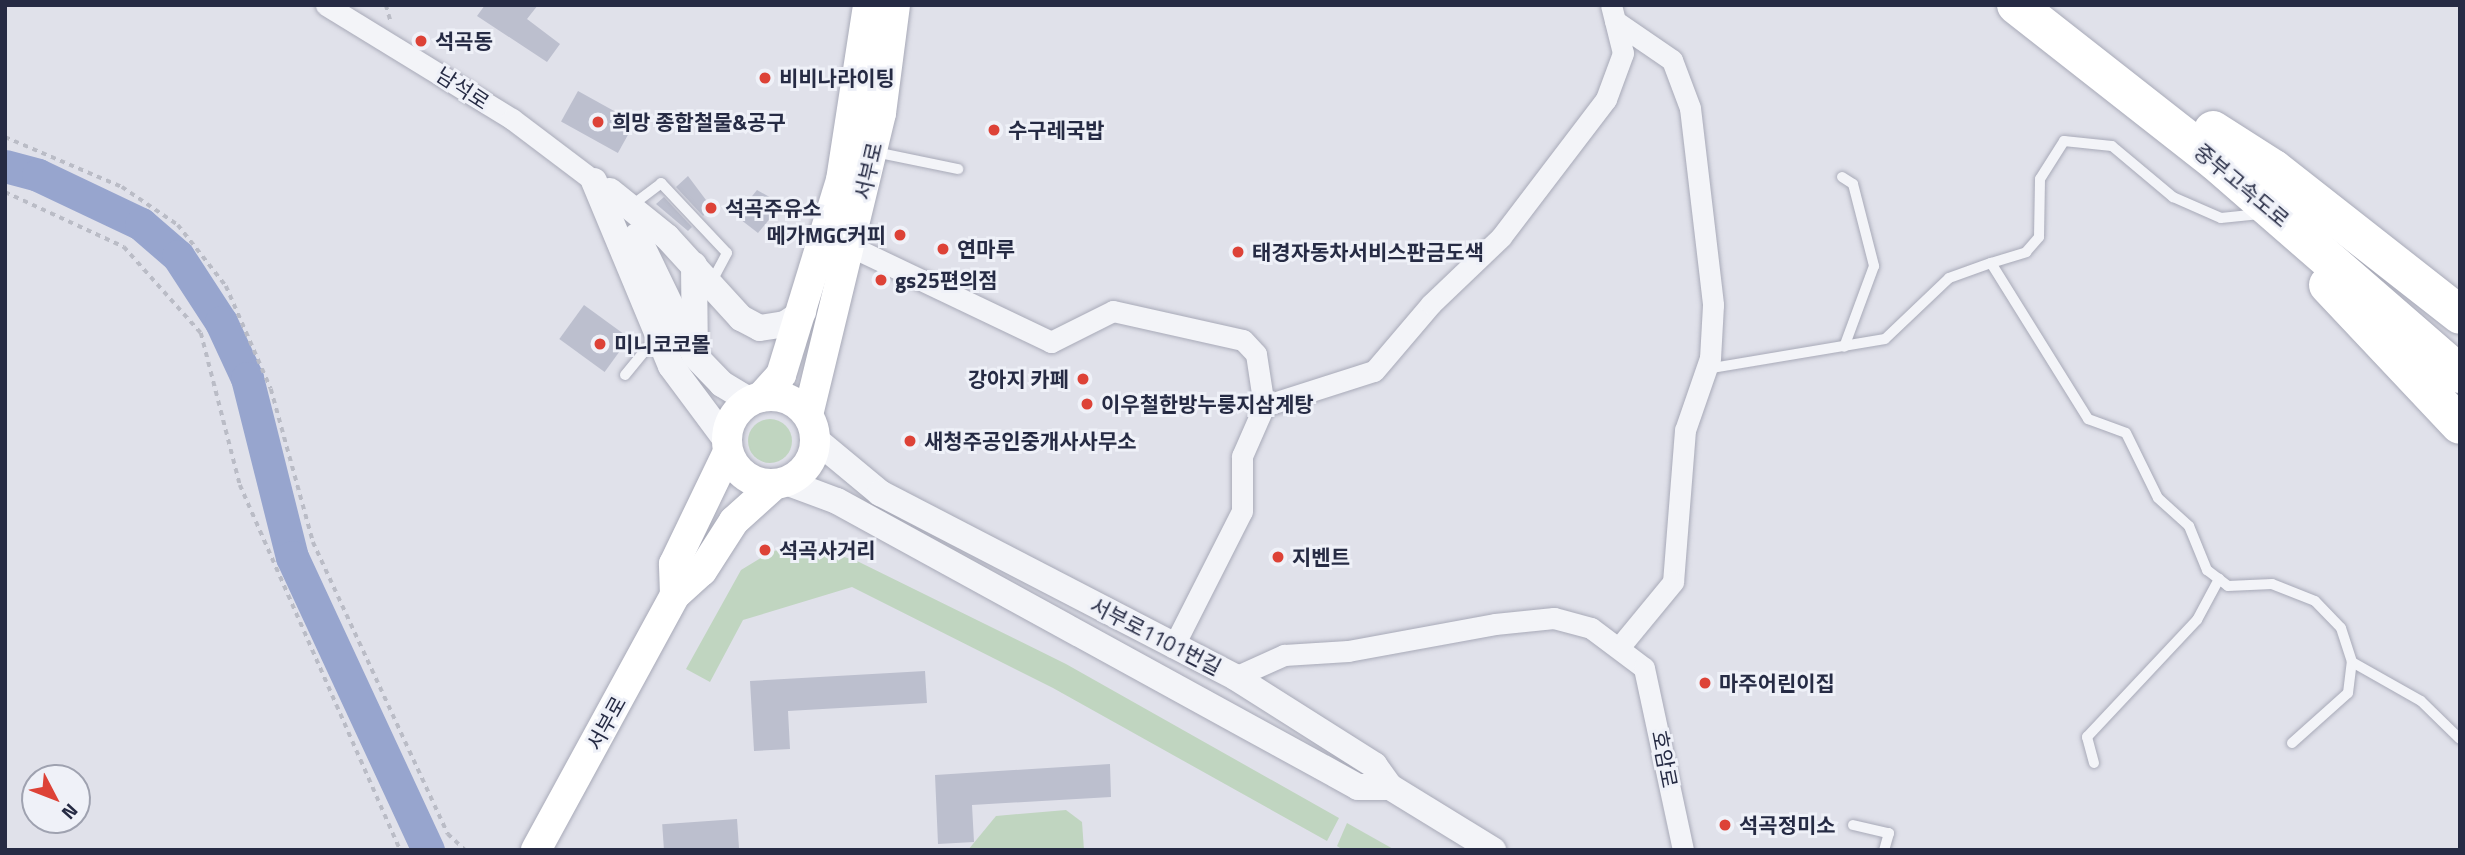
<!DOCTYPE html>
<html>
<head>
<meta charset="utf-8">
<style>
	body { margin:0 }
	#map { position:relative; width:2465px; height:855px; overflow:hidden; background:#e0e1ea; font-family:"Titillium Web","Noto Sans KR",sans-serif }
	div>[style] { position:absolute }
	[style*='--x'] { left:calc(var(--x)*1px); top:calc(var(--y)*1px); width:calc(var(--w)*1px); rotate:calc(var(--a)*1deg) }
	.green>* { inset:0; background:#c0d5c0 }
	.round { border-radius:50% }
	.river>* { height:33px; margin:-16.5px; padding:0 16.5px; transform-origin:16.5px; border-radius:16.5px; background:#97a5ce }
	.building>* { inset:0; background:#bcbfce; transform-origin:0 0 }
	.path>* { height:3.5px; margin-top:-1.75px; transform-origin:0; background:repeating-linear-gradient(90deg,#babcc6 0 5px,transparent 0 10px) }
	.roads { filter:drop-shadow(0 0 2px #a8aab8) drop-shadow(0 0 2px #a8aab8) }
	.service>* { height:10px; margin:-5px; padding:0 5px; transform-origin:5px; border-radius:5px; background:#f3f4f8 }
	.minor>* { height:21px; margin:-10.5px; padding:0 10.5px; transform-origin:10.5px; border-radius:10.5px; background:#f3f4f8 }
	.tertiary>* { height:26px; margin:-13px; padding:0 13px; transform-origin:13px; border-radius:13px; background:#f3f4f8 }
	.secondary>* { height:30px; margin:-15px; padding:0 15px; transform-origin:15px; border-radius:15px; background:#fff }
	.secondary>.ring { margin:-15px; padding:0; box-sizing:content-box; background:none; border:30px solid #fff; border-radius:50% }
	.motorway>* { height:38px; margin:-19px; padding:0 19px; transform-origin:19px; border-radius:19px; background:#fff }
	.dots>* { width:19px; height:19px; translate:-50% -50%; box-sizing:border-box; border:4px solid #eff1f8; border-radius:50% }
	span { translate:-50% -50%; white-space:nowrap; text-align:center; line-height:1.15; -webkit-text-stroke:6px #eff1f8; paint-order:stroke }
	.poi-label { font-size:21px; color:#262b44; font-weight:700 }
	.left { translate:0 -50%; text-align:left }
	.right { translate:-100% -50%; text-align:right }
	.street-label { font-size:21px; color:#262b44 }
	.frame { position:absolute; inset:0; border:7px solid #262b44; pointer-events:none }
	.north { position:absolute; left:21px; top:764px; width:70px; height:70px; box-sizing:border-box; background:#eff1f8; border:2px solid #9fa2b0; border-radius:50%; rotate:132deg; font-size:19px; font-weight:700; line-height:28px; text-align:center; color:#262b44 }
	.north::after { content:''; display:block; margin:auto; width:24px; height:32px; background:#dd4237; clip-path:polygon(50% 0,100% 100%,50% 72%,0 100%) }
</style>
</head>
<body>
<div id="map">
	<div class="green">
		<div class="round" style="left:748px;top:419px;width:44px;height:44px"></div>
		<div style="clip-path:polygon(807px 547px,855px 560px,1066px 664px,1339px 818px,1327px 841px,1053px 688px,852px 587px,743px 620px,710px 682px,686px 669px,741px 570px,772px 551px)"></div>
		<div style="clip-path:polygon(1066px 810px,1082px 822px,1084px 850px,968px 850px,996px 816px)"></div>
		<div style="clip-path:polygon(1347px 823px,1395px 850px,1343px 850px,1337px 846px)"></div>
	</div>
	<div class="river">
		<div style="--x:5;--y:166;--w:34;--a:15"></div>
		<div style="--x:38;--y:175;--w:114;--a:25.4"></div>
		<div style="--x:141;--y:224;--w:49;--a:40.9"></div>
		<div style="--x:178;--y:256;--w:79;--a:56.9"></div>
		<div style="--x:221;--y:322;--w:62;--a:65.1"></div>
		<div style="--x:247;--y:378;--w:185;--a:75.9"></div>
		<div style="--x:292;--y:557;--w:323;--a:65.1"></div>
	</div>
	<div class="building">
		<div style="clip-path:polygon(485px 5px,538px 5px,527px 19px,560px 44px,547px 62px,477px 16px)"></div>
		<div style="left:578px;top:91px;width:65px;height:35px;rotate:29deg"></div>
		<div style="clip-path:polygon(688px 176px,712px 208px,703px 216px,676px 187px)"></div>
		<div style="clip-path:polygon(757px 190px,782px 204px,758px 233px,736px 216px)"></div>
		<div style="clip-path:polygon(664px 197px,692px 227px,688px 231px,656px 204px)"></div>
		<div style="left:584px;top:305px;width:56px;height:42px;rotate:36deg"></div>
		<div style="clip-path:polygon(925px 671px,927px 703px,788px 711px,790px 749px,754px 751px,750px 681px)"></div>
		<div style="clip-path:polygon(1110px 764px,1111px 797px,972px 805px,974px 842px,938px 844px,935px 775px)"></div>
		<div style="left:737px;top:819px;width:31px;height:75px;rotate:86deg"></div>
	</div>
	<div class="path">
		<div style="--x:386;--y:5;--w:19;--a:74"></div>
		<div style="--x:5;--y:137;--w:127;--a:23.1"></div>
		<div style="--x:122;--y:187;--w:68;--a:34.2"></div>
		<div style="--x:178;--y:225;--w:78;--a:51.8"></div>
		<div style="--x:226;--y:286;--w:112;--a:66.4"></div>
		<div style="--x:271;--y:389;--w:159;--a:74.6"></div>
		<div style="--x:313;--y:542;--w:322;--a:65.2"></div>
		<div style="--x:448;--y:834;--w:23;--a:43"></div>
		<div style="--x:5;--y:192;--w:131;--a:24.8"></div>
		<div style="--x:124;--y:247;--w:115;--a:48.2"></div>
		<div style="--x:201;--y:333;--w:157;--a:75.6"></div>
		<div style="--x:240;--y:485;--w:399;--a:66.3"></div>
	</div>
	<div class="roads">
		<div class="service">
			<div style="--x:875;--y:152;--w:85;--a:11.6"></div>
			<div style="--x:1842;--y:177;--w:13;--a:32"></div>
			<div style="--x:1853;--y:184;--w:85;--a:75.6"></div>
			<div style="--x:1874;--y:266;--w:86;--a:110.3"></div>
			<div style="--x:631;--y:206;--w:38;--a:-37"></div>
			<div style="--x:661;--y:183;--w:96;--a:46.7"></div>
			<div style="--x:727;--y:253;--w:34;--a:118"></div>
			<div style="--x:1991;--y:263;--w:37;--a:-17"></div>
			<div style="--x:2026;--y:252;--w:20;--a:-49"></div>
			<div style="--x:2039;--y:237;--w:58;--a:-89"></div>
			<div style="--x:2040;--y:179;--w:45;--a:-57.7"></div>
			<div style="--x:2064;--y:141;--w:48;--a:5.9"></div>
			<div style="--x:2112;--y:146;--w:80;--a:39.9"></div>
			<div style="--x:2173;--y:197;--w:52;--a:23.6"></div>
			<div style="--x:2221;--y:218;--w:39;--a:-6"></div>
			<div style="--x:1706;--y:369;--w:181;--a:-9.5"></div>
			<div style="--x:1885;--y:339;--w:88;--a:-43.6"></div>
			<div style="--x:1949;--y:278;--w:45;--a:-19.7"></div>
			<div style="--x:1991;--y:263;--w:184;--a:58.1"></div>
			<div style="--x:2088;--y:419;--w:40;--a:20.2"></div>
			<div style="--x:2126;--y:433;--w:72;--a:63.8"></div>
			<div style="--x:2158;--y:498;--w:42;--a:42.1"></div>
			<div style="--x:2189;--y:526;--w:48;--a:67.8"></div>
			<div style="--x:2207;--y:570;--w:26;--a:37"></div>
			<div style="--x:2228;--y:586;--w:44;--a:-2.6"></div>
			<div style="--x:2272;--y:584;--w:46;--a:21.6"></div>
			<div style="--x:2315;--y:601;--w:37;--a:46"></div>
			<div style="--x:2341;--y:628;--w:36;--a:72"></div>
			<div style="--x:2352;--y:662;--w:79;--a:29.5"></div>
			<div style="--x:2421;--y:701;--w:54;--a:44.3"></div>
			<div style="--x:625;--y:375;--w:50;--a:-50.6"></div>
			<div style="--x:2292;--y:743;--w:75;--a:-41.8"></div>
			<div style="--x:2348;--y:693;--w:31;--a:-83"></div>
			<div style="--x:2094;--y:763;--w:27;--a:-105"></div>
			<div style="--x:2087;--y:737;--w:161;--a:-46.8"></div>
			<div style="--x:2197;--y:620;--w:47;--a:-61.8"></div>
			<div style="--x:1853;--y:825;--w:37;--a:13"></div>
			<div style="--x:1889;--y:833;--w:18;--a:106"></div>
		</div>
		<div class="minor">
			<div style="--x:326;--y:5;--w:218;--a:31.5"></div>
			<div style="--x:512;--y:119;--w:103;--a:37.1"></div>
			<div style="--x:1615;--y:21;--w:69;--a:34.4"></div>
			<div style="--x:1672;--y:60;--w:51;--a:69.4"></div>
			<div style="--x:1690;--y:108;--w:198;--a:83.3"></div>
			<div style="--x:1713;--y:305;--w:53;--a:93.2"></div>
			<div style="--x:1710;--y:358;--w:76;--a:109.1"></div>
			<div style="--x:1685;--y:430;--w:152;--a:94.5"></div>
			<div style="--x:1673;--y:582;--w:82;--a:129.5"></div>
			<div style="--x:850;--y:246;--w:223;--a:25.5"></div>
			<div style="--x:1051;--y:342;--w:69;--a:-26.6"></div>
			<div style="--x:1113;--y:311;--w:133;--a:12.6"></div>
			<div style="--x:1243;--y:340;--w:19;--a:47"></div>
			<div style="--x:1256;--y:354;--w:53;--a:81.3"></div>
			<div style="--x:1264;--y:406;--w:55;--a:113.7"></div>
			<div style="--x:1242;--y:456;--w:55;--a:90"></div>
			<div style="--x:1242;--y:511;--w:153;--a:116.9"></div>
			<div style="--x:1264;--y:406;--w:115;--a:-17.7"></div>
			<div style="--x:1374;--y:371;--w:88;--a:-49.6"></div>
			<div style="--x:1431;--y:304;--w:97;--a:-43.7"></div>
			<div style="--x:1501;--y:237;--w:173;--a:-52.7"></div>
			<div style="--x:1606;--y:99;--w:49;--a:-69.7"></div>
			<div style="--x:1623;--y:53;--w:49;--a:-104"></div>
			<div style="--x:1235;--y:677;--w:54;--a:-24.2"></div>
			<div style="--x:1284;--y:655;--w:64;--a:-3.6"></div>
			<div style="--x:1348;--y:651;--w:149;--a:-10.4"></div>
			<div style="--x:1495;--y:624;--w:59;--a:-5.8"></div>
			<div style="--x:1554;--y:618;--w:38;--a:15"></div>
			<div style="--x:1591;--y:628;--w:66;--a:37"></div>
			<div style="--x:1644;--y:668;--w:186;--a:77.9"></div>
		</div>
		<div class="tertiary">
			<div style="--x:594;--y:181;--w:200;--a:67.4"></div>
			<div style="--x:671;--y:366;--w:94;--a:53.3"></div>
			<div style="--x:610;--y:191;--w:73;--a:38.9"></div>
			<div style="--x:667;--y:237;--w:110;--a:47.6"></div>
			<div style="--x:741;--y:318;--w:21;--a:28"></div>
			<div style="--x:760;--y:328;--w:25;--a:-9"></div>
			<div style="--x:785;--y:324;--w:22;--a:-34"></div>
			<div style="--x:637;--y:236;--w:133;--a:64.2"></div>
			<div style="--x:695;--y:356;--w:39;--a:46"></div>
			<div style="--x:722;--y:384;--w:33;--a:31"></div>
			<div style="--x:694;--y:265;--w:89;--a:89.4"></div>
			<div style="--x:815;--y:439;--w:85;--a:39.7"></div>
			<div style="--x:880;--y:493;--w:400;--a:27.4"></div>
			<div style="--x:1235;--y:677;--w:165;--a:32.3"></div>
			<div style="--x:1374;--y:765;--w:27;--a:54"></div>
			<div style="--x:1390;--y:787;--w:121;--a:31.5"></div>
			<div style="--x:786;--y:482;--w:54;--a:20.4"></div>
			<div style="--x:837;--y:501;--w:594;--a:28.76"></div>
			<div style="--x:1358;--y:787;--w:32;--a:0"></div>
		</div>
		<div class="secondary">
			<div class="ring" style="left:727px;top:396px;width:58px;height:58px"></div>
			<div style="--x:761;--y:397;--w:30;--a:-48"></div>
			<div style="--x:781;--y:375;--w:204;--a:-72.9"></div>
			<div style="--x:841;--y:180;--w:177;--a:-81.2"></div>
			<div style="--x:808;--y:415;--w:311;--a:-76.4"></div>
			<div style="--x:881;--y:113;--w:109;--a:-82.6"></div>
			<div style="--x:675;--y:595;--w:31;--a:-92"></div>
			<div style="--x:674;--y:564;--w:124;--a:-64.3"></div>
			<div style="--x:536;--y:850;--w:290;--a:-61.4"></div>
			<div style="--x:675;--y:595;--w:36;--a:-42"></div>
			<div style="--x:702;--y:571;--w:59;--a:-57.4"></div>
			<div style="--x:734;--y:521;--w:54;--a:-42"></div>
		</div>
		<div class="motorway">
			<div style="--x:2016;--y:5;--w:254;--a:38.1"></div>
			<div style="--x:2216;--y:162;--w:323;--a:41"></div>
			<div style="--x:2213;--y:130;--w:72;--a:32.6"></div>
			<div style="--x:2274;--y:169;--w:236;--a:38.1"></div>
			<div style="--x:2328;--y:285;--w:192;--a:46.7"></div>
		</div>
	</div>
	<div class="dots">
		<div style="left:421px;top:41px;background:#dd4237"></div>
		<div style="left:765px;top:78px;background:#dd4237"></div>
		<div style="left:598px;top:122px;background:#dd4237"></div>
		<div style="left:994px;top:130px;background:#dd4237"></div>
		<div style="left:711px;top:208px;background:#dd4237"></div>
		<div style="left:900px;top:235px;background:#dd4237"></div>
		<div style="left:943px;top:249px;background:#dd4237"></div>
		<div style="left:1238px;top:252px;background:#dd4237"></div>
		<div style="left:881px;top:280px;background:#dd4237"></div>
		<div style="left:600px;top:344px;background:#dd4237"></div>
		<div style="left:1083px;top:379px;background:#dd4237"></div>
		<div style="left:1087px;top:404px;background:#dd4237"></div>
		<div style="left:910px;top:441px;background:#dd4237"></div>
		<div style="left:765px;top:550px;background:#dd4237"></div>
		<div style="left:1278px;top:557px;background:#dd4237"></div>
		<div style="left:1705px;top:683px;background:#dd4237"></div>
		<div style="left:1725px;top:825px;background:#dd4237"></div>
	</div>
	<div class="poi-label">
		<span class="left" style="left:435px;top:41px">석곡동</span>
		<span class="left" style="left:779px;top:78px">비비나라이팅</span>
		<span class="left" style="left:612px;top:122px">희망 종합철물&amp;공구</span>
		<span class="left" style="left:1008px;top:130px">수구레국밥</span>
		<span class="left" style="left:725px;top:208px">석곡주유소</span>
		<span class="right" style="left:886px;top:235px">메가MGC커피</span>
		<span class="left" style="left:957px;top:249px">연마루</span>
		<span class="left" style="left:1252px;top:252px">태경자동차서비스판금도색</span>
		<span class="left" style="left:895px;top:280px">gs25편의점</span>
		<span class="left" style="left:614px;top:344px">미니코코몰</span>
		<span class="right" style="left:1069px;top:379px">강아지 카페</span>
		<span class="left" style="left:1101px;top:404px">이우철한방누룽지삼계탕</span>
		<span class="left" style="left:924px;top:441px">새청주공인중개사사무소</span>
		<span class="left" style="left:779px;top:550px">석곡사거리</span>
		<span class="left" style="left:1292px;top:557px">지벤트</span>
		<span class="left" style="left:1719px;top:683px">마주어린이집</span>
		<span class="left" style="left:1739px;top:825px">석곡정미소</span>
	</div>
	<div class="street-label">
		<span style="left:463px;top:88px;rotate:33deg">남석로</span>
		<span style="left:868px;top:171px;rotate:-77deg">서부로</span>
		<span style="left:2242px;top:185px;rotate:40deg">중부고속도로</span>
		<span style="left:1156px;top:636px;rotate:27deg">서부로1101번길</span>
		<span style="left:606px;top:723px;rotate:-61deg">서부로</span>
		<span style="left:1665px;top:759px;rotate:79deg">호암로</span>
	</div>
	<div class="frame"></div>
	<div class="north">N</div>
</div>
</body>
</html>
